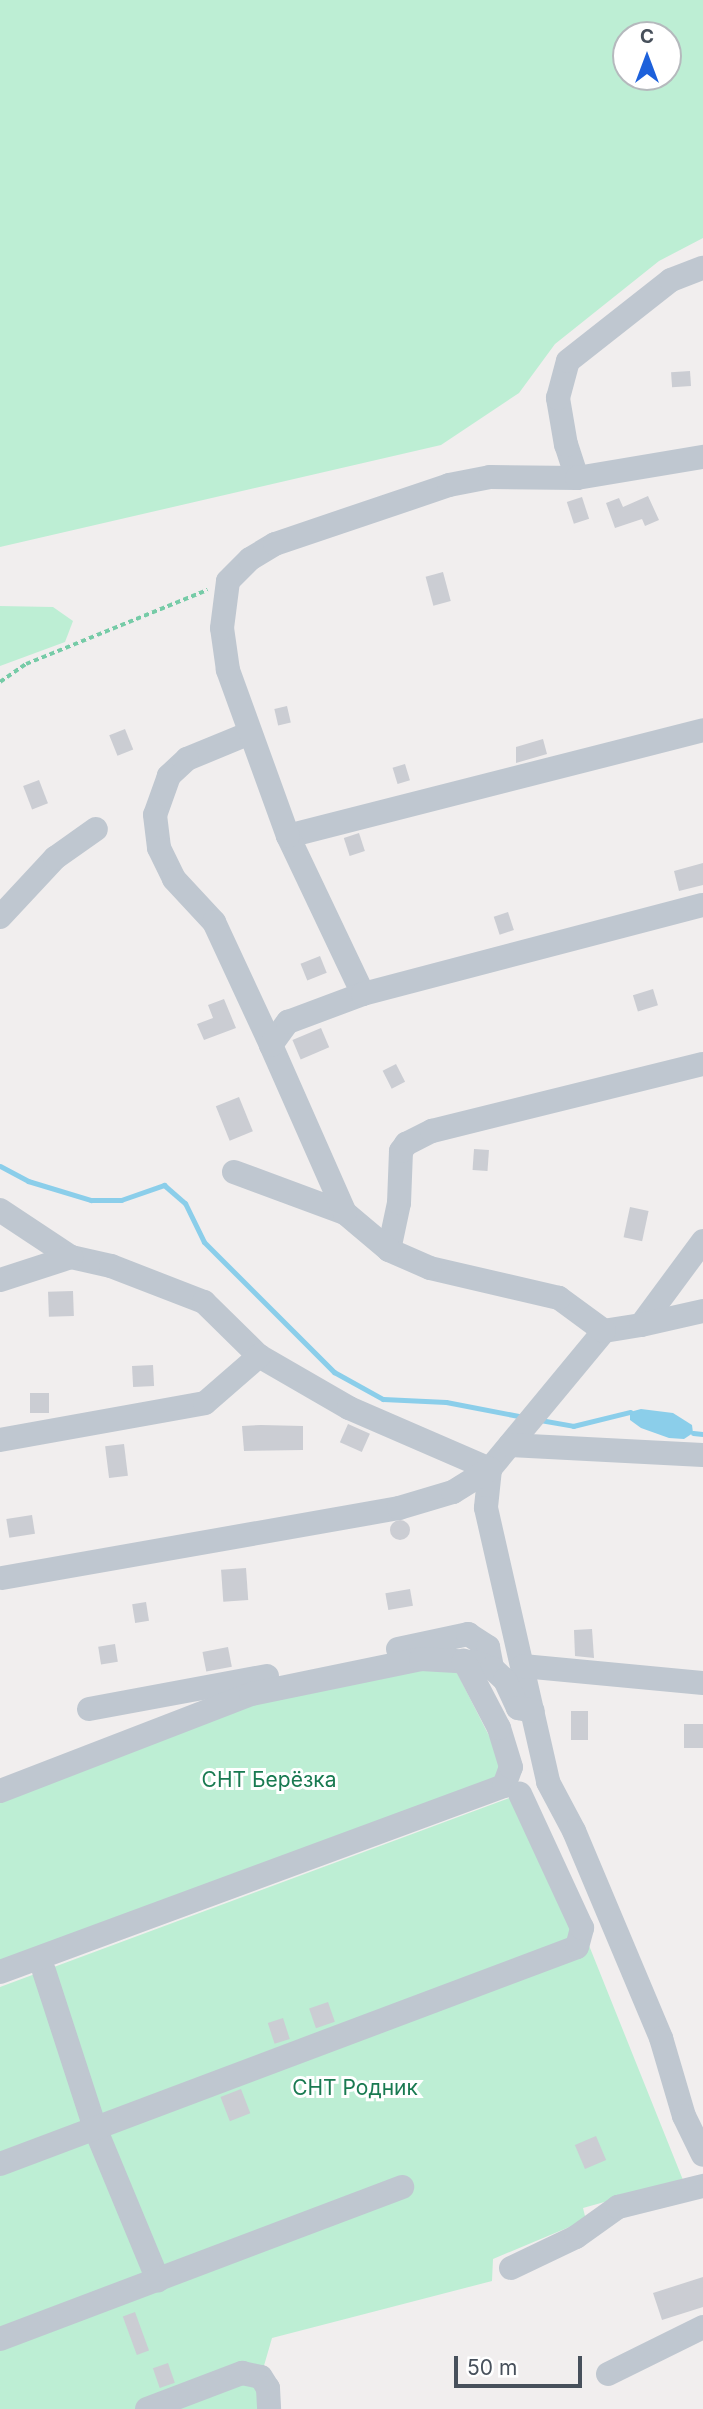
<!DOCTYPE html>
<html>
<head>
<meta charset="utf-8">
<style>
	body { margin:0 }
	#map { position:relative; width:703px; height:2409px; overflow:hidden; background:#f1eeee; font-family:Inter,sans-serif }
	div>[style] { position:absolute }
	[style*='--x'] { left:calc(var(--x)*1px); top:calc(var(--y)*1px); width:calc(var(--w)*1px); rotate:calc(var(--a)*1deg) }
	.green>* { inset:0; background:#bdeed4 }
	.water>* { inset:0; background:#8bceea }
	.stream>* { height:5px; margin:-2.5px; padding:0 2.5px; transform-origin:2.5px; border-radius:2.5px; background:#8bceea }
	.building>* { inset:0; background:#cbcdd3; transform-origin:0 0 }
	.round { border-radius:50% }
	.path>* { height:3.5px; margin-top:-1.75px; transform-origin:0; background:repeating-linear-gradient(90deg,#76cba7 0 5px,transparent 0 8.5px) }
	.minor>* { height:24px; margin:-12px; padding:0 12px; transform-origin:12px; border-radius:12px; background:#bfc7d0 }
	span { translate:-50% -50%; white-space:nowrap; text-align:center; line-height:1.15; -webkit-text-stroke:6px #fff; paint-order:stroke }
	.park-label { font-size:21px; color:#197a51 }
	.north { position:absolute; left:612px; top:21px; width:70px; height:70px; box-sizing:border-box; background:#fff; border:2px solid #b5b9bd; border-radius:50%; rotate:0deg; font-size:19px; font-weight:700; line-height:28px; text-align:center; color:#47505b }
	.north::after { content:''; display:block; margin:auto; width:24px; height:32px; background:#1d61db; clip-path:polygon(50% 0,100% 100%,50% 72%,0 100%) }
	.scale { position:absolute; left:454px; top:2356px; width:128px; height:32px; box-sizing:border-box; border:4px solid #47505b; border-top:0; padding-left:9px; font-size:21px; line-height:24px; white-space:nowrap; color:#47505b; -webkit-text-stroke:5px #fff; paint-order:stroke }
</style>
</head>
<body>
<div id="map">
	<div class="green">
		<div style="clip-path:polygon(evenodd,0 0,703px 0,703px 238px,659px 261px,555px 344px,519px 393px,441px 445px,0 547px,0 0,626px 35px,668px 35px,668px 77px,626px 77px,626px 35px)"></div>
		<div style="clip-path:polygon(0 606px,53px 607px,73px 621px,65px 642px,0 666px)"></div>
		<div style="clip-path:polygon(450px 1659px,511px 1779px,0 1972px,0 1791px,251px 1694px)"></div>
		<div style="clip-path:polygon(520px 1794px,582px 1928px,683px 2180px,583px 2208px,586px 2220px,493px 2259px,492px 2281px,272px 2338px,261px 2376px,269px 2409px,0 2409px,0 1987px)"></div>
	</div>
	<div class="water">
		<div style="clip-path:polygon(641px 1409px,673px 1413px,692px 1425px,693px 1433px,684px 1439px,669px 1438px,641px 1428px,630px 1420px,630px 1412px)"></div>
	</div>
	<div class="stream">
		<div style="--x:0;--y:1166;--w:32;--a:28"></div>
		<div style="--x:28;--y:1181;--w:66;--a:16.8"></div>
		<div style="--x:91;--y:1200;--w:30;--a:0"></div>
		<div style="--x:121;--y:1200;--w:46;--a:-19.2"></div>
		<div style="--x:164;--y:1185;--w:28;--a:41"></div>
		<div style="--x:185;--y:1203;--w:43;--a:64"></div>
		<div style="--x:204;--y:1242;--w:184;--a:45"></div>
		<div style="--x:334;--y:1372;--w:56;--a:28.9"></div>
		<div style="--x:383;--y:1399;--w:63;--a:2.7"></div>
		<div style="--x:446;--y:1402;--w:79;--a:10.9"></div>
		<div style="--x:540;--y:1420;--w:34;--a:10"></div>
		<div style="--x:573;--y:1426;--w:59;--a:-13.8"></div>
		<div style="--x:693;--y:1433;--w:10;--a:6"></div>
	</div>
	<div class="building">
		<div style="left:690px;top:371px;width:15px;height:19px;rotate:86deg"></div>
		<div style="clip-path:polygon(648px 496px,659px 520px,645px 526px,642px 519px,615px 528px,606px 503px,619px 498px,623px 507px)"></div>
		<div style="left:582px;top:497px;width:23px;height:16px;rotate:72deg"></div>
		<div style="left:443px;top:572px;width:30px;height:18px;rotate:75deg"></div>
		<div style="left:287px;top:706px;width:17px;height:13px;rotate:77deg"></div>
		<div style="left:125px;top:729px;width:22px;height:17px;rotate:68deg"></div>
		<div style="clip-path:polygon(543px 739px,547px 754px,516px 763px,516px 747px)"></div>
		<div style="left:405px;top:764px;width:17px;height:13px;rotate:73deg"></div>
		<div style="left:39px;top:780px;width:25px;height:17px;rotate:69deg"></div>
		<div style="left:359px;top:833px;width:19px;height:16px;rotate:72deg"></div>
		<div style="clip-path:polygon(703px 863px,703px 885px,679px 891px,674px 871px)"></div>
		<div style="left:508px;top:912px;width:19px;height:15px;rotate:72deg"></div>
		<div style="left:320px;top:956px;width:18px;height:21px;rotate:68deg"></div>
		<div style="left:653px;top:989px;width:17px;height:21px;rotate:73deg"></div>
		<div style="clip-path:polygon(224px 999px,236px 1028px,204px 1040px,197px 1024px,213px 1018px,208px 1005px)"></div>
		<div style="left:321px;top:1028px;width:21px;height:31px;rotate:67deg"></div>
		<div style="left:396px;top:1064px;width:20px;height:15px;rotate:63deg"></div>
		<div style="left:239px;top:1097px;width:37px;height:25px;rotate:68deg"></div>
		<div style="left:474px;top:1149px;width:15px;height:21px;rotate:4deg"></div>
		<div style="left:630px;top:1207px;width:19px;height:31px;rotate:12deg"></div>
		<div style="left:73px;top:1291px;width:25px;height:25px;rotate:88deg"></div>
		<div style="left:153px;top:1365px;width:21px;height:21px;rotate:87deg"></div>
		<div style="left:49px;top:1393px;width:20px;height:19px;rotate:90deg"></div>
		<div style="left:348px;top:1424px;width:24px;height:20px;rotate:24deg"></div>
		<div style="clip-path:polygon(261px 1425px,303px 1426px,303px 1450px,244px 1451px,242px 1426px)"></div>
		<div style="left:124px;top:1444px;width:32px;height:19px;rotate:83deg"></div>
		<div style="left:32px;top:1515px;width:19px;height:26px;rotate:81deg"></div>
		<div class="round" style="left:390px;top:1520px;width:20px;height:20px"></div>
		<div style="left:246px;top:1568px;width:32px;height:25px;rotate:86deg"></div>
		<div style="left:410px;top:1589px;width:17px;height:25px;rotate:80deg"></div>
		<div style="left:146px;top:1602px;width:19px;height:14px;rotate:81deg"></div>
		<div style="clip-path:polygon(592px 1629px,594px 1658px,575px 1656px,574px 1630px)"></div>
		<div style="left:115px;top:1644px;width:18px;height:17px;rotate:81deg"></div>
		<div style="left:228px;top:1647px;width:20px;height:26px;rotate:79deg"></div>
		<div style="left:571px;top:1711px;width:17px;height:29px"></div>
		<div style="left:684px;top:1724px;width:19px;height:24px"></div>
		<div style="left:328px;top:2002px;width:21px;height:20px;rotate:71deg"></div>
		<div style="left:283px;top:2018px;width:22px;height:16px;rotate:72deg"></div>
		<div style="left:241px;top:2089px;width:26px;height:22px;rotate:69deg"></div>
		<div style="left:596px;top:2136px;width:26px;height:23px;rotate:67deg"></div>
		<div style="clip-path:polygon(703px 2277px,703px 2307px,662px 2320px,653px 2293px)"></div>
		<div style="left:135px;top:2312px;width:41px;height:13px;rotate:70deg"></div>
		<div style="left:168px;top:2363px;width:21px;height:16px;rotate:71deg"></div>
	</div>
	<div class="path">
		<div style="--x:0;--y:682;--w:32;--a:-35"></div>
		<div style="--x:26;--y:664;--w:196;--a:-22.2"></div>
	</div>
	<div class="minor">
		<div style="--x:577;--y:478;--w:35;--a:-108"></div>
		<div style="--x:566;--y:445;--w:48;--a:-99.7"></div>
		<div style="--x:558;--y:398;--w:38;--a:-75"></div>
		<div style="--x:568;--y:361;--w:131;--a:-38.2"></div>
		<div style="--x:671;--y:280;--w:34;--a:-21"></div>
		<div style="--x:250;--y:733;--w:68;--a:157.6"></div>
		<div style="--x:187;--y:759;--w:25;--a:137"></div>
		<div style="--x:169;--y:776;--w:41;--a:109.7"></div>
		<div style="--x:155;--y:815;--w:33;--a:83"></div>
		<div style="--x:159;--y:848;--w:34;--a:64"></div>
		<div style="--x:174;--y:879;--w:59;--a:47.1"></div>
		<div style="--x:214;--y:922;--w:136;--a:65.1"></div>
		<div style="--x:288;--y:836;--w:428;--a:-14.3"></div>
		<div style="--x:0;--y:917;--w:81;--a:-47"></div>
		<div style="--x:55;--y:858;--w:50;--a:-35.3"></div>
		<div style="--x:363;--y:994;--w:175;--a:-115.4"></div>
		<div style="--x:288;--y:836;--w:177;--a:-109.9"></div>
		<div style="--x:228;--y:670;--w:42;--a:-98.1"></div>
		<div style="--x:222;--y:628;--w:47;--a:-82.7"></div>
		<div style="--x:228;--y:581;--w:31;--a:-45"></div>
		<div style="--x:250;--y:559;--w:29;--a:-31"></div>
		<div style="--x:275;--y:544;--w:184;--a:-18.7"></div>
		<div style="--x:449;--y:485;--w:42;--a:-11"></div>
		<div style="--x:490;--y:477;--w:87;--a:0.7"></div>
		<div style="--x:577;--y:478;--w:128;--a:-9.5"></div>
		<div style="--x:234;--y:1172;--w:118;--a:20.3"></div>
		<div style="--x:0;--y:1210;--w:85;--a:33.5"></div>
		<div style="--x:71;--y:1257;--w:41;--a:12.7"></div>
		<div style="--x:111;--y:1266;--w:100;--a:21.2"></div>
		<div style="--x:204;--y:1302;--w:77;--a:44.5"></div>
		<div style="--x:259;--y:1356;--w:104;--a:30"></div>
		<div style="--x:349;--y:1408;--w:154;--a:23.4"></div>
		<div style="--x:703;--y:1241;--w:104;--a:126.4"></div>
		<div style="--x:641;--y:1325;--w:37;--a:171"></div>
		<div style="--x:604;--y:1331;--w:179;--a:129.6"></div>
		<div style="--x:490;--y:1469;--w:39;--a:96"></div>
		<div style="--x:486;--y:1508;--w:281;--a:77.2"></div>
		<div style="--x:548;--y:1782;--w:55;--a:62"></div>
		<div style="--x:574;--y:1831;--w:225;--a:67.2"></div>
		<div style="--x:661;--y:2038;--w:81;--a:73.6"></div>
		<div style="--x:684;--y:2116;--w:43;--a:64"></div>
		<div style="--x:389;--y:1250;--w:48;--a:-78"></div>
		<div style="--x:399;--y:1203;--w:52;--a:-87.8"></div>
		<div style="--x:401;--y:1151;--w:9;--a:-54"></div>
		<div style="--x:406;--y:1144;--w:29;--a:-27"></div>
		<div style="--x:432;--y:1131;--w:279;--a:-13.9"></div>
		<div style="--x:0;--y:1280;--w:75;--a:-17.9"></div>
		<div style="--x:641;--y:1325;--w:64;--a:-12.7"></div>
		<div style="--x:604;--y:1331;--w:56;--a:-143.7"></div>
		<div style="--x:559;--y:1298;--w:132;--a:-166.9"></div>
		<div style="--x:430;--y:1268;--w:45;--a:-156.3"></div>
		<div style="--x:389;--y:1250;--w:57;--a:-139.9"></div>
		<div style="--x:345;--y:1213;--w:184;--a:-113.8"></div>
		<div style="--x:271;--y:1045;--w:29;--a:-54"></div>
		<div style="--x:288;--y:1022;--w:80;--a:-20.5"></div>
		<div style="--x:363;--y:994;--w:351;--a:-14.7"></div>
		<div style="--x:0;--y:1440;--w:208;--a:-10.2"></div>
		<div style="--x:205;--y:1403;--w:72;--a:-41"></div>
		<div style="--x:510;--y:1445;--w:193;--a:3"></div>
		<div style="--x:2;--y:1578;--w:403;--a:-10"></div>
		<div style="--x:399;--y:1508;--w:56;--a:-16.5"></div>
		<div style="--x:453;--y:1492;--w:44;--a:-31.9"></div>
		<div style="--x:398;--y:1649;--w:72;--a:-12.1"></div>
		<div style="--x:468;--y:1634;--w:24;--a:33"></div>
		<div style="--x:488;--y:1647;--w:21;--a:79"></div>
		<div style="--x:523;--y:1666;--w:181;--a:5.4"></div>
		<div style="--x:89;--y:1709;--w:181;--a:-10.5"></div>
		<div style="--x:0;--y:1791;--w:269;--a:-21.1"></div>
		<div style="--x:251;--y:1694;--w:174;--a:-11.6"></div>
		<div style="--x:421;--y:1659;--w:52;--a:3.3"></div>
		<div style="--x:473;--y:1662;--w:20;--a:18"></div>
		<div style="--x:492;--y:1668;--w:18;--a:43"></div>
		<div style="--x:505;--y:1680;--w:31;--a:65"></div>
		<div style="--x:518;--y:1708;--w:15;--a:11"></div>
		<div style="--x:44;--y:1971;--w:165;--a:72"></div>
		<div style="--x:95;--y:2128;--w:165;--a:67.5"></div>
		<div style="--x:0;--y:1972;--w:537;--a:-20.26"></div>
		<div style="--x:504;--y:1786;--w:20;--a:-70"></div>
		<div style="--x:511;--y:1767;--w:41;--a:-107.1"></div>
		<div style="--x:499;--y:1728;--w:76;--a:-117.6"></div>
		<div style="--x:0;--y:2164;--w:616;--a:-20.61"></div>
		<div style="--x:577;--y:1947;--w:20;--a:-75"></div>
		<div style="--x:582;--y:1928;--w:148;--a:-114.8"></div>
		<div style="--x:511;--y:2268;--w:72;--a:-25.5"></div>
		<div style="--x:576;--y:2237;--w:52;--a:-35.5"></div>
		<div style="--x:618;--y:2207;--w:88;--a:-13.9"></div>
		<div style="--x:0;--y:2339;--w:430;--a:-20.7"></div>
		<div style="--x:608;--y:2374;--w:106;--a:-26.3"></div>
		<div style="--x:147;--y:2409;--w:102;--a:-20.8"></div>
		<div style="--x:242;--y:2373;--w:19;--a:12"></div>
		<div style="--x:261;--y:2377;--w:13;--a:58"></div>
		<div style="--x:268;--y:2388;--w:21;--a:87"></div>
	</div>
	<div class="park-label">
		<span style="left:269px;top:1780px">СНТ Берёзка</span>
		<span style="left:355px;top:2088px">СНТ Родник</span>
	</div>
	<div class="north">С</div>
	<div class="scale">50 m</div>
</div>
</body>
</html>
